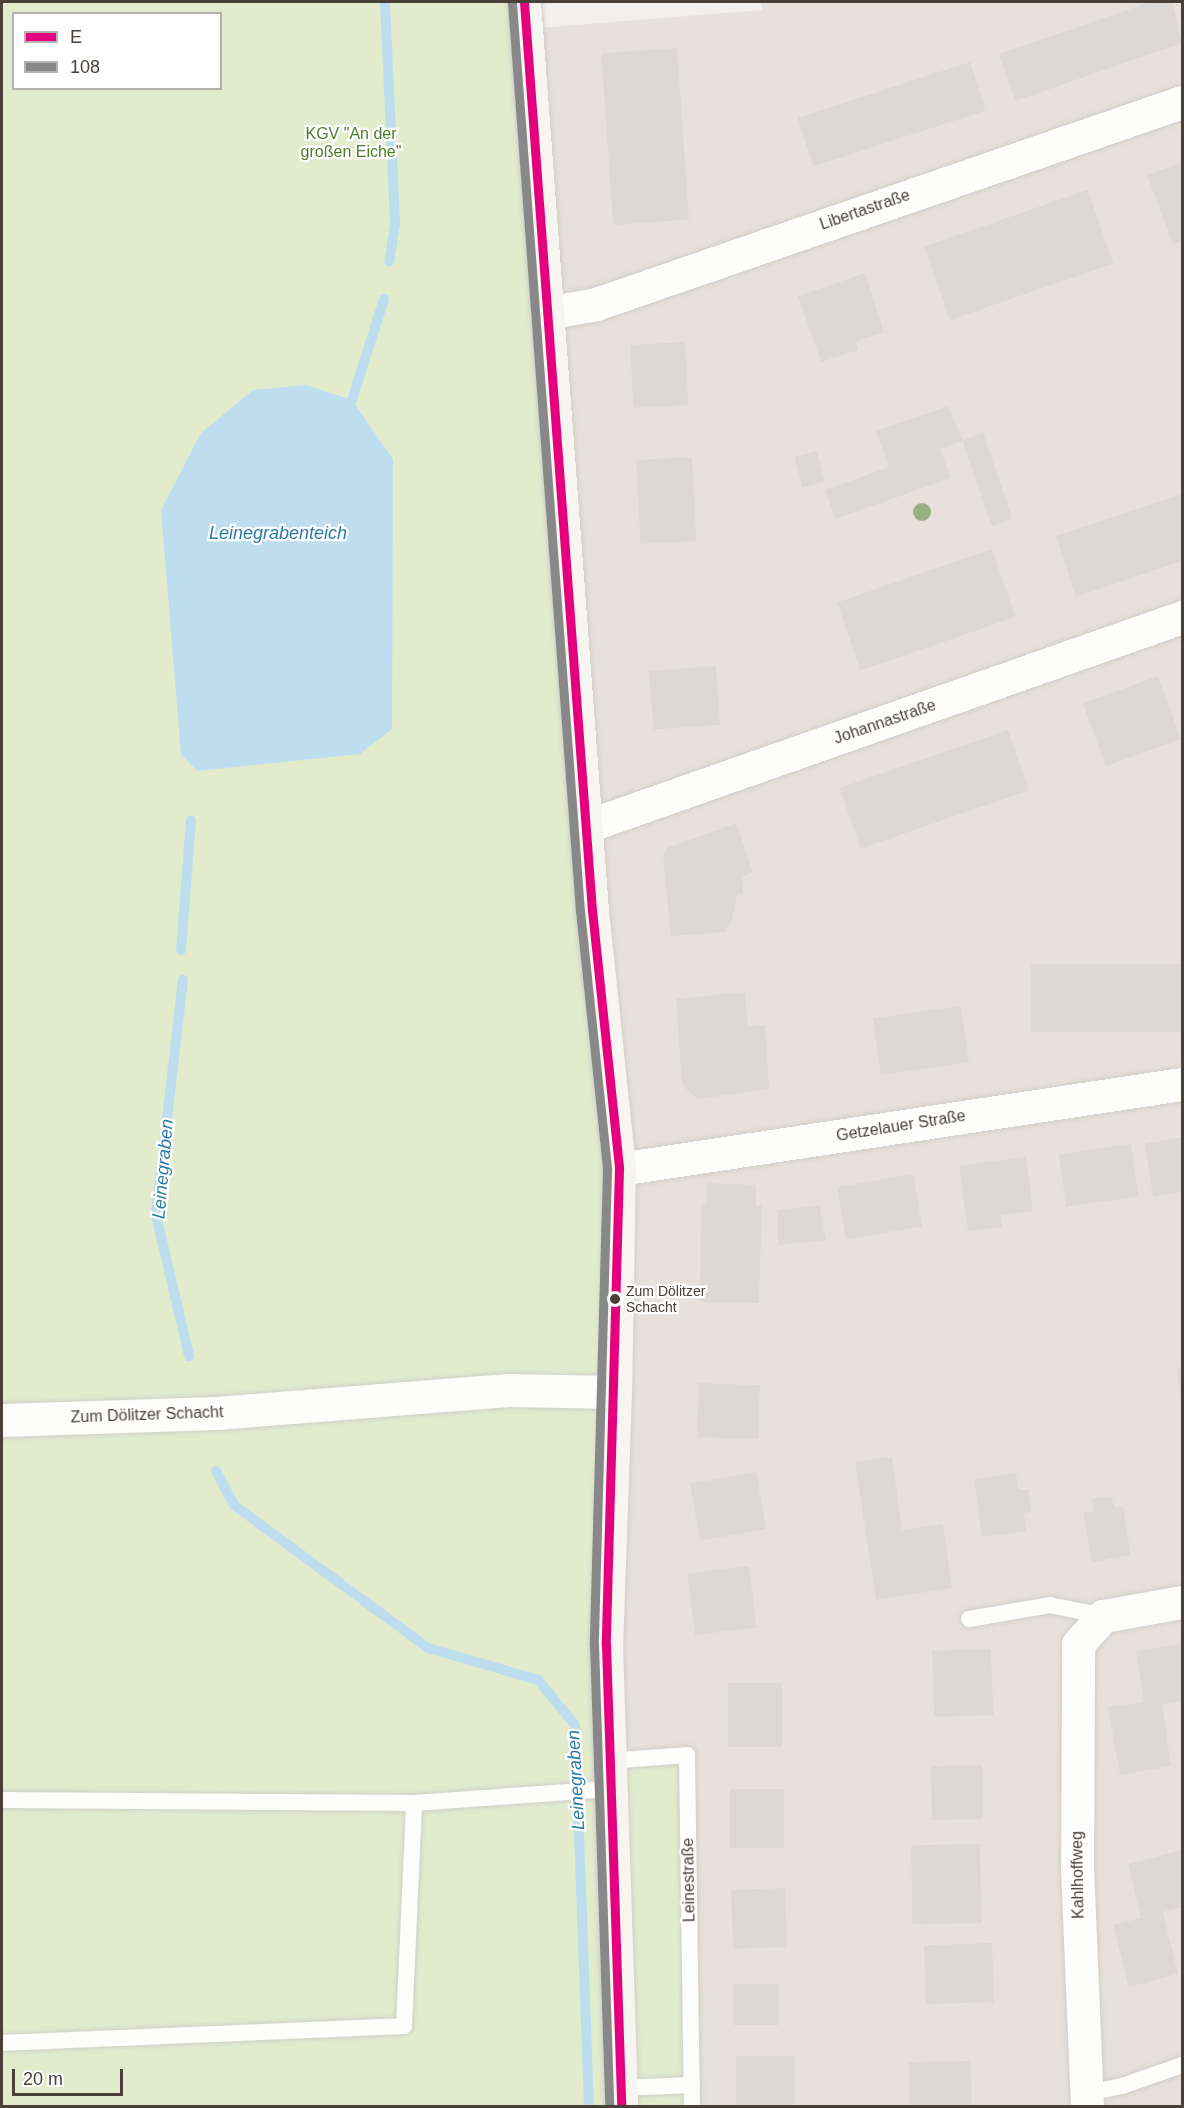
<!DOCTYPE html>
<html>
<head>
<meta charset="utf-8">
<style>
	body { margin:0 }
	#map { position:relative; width:1184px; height:2108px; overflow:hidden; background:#f2f0ed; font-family:Arial,sans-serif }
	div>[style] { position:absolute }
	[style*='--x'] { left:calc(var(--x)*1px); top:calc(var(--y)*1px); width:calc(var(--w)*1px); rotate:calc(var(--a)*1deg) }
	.residential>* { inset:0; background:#e6e1da }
	.green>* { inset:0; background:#e2eccd }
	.water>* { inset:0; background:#bedef0 }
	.stream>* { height:10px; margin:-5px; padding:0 5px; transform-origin:5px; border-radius:5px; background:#bedef0 }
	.building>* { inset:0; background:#dcd9d5; transform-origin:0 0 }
	.roads { filter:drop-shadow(0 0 2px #d0ceca) drop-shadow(0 0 2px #d0ceca) }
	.service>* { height:16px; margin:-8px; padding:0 8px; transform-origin:8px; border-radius:8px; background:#fdfdfc }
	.minor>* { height:33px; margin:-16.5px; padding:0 16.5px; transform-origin:16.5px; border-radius:16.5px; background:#fdfdfc }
	.secondary>* { height:33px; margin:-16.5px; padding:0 16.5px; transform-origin:16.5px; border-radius:16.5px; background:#f7f5f0 }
	.bus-1>* { height:9px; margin:-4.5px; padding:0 4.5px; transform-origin:4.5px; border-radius:4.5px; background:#e5007d }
	.bus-2>* { height:9px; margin:-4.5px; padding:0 4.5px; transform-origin:4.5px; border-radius:4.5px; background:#888 }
	.trees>* { width:18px; height:18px; margin:-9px; border-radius:50%; background:#98b082 }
	.dots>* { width:16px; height:16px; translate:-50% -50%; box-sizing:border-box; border:3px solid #fff; border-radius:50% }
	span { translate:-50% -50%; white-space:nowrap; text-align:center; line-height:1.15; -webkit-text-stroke:4.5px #fff; paint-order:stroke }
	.bus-label { font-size:14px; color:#494138 }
	.left { translate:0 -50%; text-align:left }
	.park-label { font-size:16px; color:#4e7c2a }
	.street-label { font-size:16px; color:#494138 }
	.water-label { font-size:18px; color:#2c7aa6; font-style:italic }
	.frame { position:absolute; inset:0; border:3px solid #494138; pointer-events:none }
	.legend { position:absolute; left:12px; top:12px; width:210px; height:78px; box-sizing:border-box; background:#fff; border:2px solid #b6b3af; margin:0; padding:8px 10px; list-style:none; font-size:18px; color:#494138 }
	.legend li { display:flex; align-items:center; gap:12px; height:30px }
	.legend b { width:30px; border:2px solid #b6b3af }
	.scale { position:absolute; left:12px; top:2069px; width:111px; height:27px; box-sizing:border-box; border:3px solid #494138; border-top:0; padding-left:8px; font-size:18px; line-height:21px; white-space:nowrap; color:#494138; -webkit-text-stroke:4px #fff; paint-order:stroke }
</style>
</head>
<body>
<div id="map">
	<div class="residential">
		<div style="clip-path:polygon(761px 2px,1182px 2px,1182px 2106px,692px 2106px,608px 1761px,526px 29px,762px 10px)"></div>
	</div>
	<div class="green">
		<div style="clip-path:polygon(evenodd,2px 2px,524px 2px,619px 1169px,608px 1760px,687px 1755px,692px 2106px,2px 2106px,2px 2px,14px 14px,220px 14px,220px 88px,14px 88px,14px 14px)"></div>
	</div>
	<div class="water">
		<div style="clip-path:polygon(306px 385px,352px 400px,393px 459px,392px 729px,360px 754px,197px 771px,181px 755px,161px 510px,201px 433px,253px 390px)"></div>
	</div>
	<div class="stream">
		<div style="--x:385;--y:2;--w:223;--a:87.4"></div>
		<div style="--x:395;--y:225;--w:37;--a:99"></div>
		<div style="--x:352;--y:400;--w:106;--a:-72.4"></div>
		<div style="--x:181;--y:950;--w:130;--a:-85.6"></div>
		<div style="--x:183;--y:980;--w:237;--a:96.6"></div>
		<div style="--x:156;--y:1215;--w:145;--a:76.8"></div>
		<div style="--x:216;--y:1471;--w:38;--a:62"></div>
		<div style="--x:234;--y:1505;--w:241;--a:36.4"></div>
		<div style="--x:428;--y:1648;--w:115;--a:16.2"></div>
		<div style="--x:538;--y:1680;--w:58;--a:50.6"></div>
		<div style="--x:575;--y:1725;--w:381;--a:87.9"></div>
	</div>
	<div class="building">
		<div style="clip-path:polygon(1150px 2px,1172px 2px,1182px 43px,1015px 101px,999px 54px)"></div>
		<div style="left:677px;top:48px;width:172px;height:76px;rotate:86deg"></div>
		<div style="left:970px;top:62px;width:51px;height:181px;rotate:72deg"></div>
		<div style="clip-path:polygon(1182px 162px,1182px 241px,1173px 244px,1147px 175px)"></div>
		<div style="left:1088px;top:190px;width:78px;height:173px;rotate:71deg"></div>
		<div style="clip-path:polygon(865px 273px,884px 332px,856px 342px,858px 350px,821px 362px,798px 296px)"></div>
		<div style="left:685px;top:342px;width:63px;height:55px;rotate:87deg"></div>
		<div style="clip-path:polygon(948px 406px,963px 441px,940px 449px,951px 478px,835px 519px,825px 490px,889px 467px,876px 431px)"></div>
		<div style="left:983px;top:433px;width:91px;height:22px;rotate:71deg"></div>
		<div style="left:817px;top:451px;width:32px;height:23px;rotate:76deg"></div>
		<div style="left:692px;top:457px;width:84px;height:56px;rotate:87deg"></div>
		<div style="clip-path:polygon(1182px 494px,1182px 561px,1076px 597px,1056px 536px)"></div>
		<div style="left:992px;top:549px;width:72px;height:164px;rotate:71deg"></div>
		<div style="left:716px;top:666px;width:59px;height:67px;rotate:86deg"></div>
		<div style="left:1158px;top:676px;width:67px;height:80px;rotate:70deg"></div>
		<div style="left:1008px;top:730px;width:64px;height:178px;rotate:71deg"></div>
		<div style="clip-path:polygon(736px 823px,753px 872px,743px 877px,743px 893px,737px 895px,731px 923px,725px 932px,671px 936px,663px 855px,667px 848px)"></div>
		<div style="left:1182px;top:964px;width:68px;height:151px;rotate:90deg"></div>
		<div style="clip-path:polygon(745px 992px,748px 1027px,765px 1025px,769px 1089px,698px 1099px,682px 1085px,676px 999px)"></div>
		<div style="left:961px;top:1006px;width:57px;height:89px;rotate:82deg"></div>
		<div style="clip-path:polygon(1182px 1137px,1182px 1192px,1153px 1197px,1145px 1144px)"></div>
		<div style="left:1131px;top:1144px;width:53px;height:73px;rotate:82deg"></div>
		<div style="clip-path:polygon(1026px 1157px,1033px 1211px,1000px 1215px,1002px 1227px,968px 1231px,959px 1166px)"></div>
		<div style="left:913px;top:1174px;width:53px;height:77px;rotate:80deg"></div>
		<div style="clip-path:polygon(707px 1183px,756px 1185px,756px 1206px,762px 1206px,759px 1303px,700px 1302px,701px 1205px,707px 1205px)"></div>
		<div style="clip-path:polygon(819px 1205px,826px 1240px,778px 1245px,778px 1210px)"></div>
		<div style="clip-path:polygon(1182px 1367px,1182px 1401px,1181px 1401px,1177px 1368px)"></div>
		<div style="left:699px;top:1383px;width:61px;height:54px;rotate:2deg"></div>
		<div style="clip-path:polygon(892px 1457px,902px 1530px,943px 1524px,952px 1588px,876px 1600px,855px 1462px)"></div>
		<div style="left:756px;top:1472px;width:58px;height:67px;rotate:80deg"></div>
		<div style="clip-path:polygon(1016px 1473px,1019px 1490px,1028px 1489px,1032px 1512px,1024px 1513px,1026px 1531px,982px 1537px,974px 1479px)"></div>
		<div style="clip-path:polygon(1112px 1496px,1114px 1508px,1123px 1506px,1131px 1555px,1092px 1562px,1083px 1513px,1094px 1511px,1092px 1499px)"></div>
		<div style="left:749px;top:1566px;width:62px;height:62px;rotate:83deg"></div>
		<div style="clip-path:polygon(1182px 1644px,1182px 1701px,1162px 1704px,1171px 1766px,1120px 1775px,1108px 1707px,1144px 1702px,1136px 1651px)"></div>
		<div style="left:991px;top:1649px;width:66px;height:59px;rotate:88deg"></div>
		<div style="left:728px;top:1683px;width:54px;height:64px"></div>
		<div style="left:982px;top:1765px;width:54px;height:51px;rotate:89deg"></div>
		<div style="left:730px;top:1789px;width:54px;height:59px"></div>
		<div style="left:980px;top:1844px;width:79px;height:69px;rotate:89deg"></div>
		<div style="clip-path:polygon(1182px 1850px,1182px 1907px,1163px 1912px,1178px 1974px,1129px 1987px,1113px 1925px,1141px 1918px,1128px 1864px)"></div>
		<div style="left:785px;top:1888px;width:59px;height:54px;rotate:88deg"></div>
		<div style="left:992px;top:1943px;width:59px;height:68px;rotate:88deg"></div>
		<div style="left:733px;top:1984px;width:46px;height:41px"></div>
		<div style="left:736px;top:2056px;width:59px;height:50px"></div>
		<div style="left:971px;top:2061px;width:45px;height:62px;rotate:89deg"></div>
	</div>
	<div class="roads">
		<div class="service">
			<div style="--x:969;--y:1619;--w:82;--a:-9.8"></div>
			<div style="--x:1050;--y:1605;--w:54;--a:11.7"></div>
			<div style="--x:608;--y:1761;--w:79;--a:-4.3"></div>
			<div style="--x:687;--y:1755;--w:351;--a:89.2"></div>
			<div style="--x:2;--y:1800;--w:412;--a:0.4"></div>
			<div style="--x:414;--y:1803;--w:196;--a:-4.1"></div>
			<div style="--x:2;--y:2043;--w:402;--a:-2.4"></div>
			<div style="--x:404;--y:2026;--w:223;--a:-87.4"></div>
			<div style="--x:620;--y:2088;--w:72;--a:-2.4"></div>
			<div style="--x:1086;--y:2094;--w:37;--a:-13"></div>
			<div style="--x:1122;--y:2086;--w:64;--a:-19.3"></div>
		</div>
		<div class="minor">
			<div style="--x:547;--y:313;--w:50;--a:-10.4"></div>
			<div style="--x:596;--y:304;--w:620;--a:-19.02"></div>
			<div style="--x:587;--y:826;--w:631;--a:-19.35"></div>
			<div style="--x:619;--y:1169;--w:569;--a:-8.59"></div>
			<div style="--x:2;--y:1420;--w:214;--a:-1.9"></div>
			<div style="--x:216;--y:1413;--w:294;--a:-4.5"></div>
			<div style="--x:509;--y:1390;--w:106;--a:1.1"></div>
			<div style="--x:1087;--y:2106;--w:235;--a:-92.4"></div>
			<div style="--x:1077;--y:1871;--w:227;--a:-89.7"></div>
			<div style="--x:1078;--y:1644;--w:38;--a:-48"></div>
			<div style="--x:1103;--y:1616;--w:80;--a:-10"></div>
		</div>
		<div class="secondary">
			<div style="--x:524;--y:2;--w:911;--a:85.72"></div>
			<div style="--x:592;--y:910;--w:260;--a:84"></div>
			<div style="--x:619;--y:1169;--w:223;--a:91"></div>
			<div style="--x:615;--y:1392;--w:253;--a:92"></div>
			<div style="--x:606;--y:1645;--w:461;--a:88.1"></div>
		</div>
	</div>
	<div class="bus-1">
		<div style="--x:524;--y:2;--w:911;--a:85.72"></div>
		<div style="--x:592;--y:910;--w:260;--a:84"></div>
		<div style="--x:619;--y:1169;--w:476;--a:91.6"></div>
		<div style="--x:606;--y:1645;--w:461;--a:88.1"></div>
	</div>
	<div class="bus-2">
		<div style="--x:512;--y:3;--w:911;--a:85.72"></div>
		<div style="--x:580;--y:911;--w:260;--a:84"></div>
		<div style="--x:607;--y:1170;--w:475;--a:91.6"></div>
		<div style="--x:594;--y:1645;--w:461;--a:88.1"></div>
	</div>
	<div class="trees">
		<div style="left:922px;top:512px"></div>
	</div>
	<div class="dots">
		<div style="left:615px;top:1299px;background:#494138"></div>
	</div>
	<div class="bus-label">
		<span class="left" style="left:626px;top:1299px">Zum Dölitzer<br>Schacht</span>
	</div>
	<div class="park-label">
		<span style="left:351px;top:143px">KGV "An der<br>großen Eiche"</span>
	</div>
	<div class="street-label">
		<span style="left:865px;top:210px;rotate:-19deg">Libertastraße</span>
		<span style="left:885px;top:722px;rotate:-19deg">Johannastraße</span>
		<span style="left:901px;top:1126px;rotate:-9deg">Getzelauer Straße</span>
		<span style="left:147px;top:1415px;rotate:-2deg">Zum Dölitzer Schacht</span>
		<span style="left:1078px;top:1875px;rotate:-91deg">Kahlhoffweg</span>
		<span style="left:689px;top:1880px;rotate:-91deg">Leinestraße</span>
	</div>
	<div class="water-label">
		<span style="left:278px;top:533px">Leinegrabenteich</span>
		<span style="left:163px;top:1169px;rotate:-85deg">Leinegraben</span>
		<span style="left:576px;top:1780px;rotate:-93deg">Leinegraben</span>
	</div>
	<div class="frame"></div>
	<ul class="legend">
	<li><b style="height:8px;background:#e5007d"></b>E</li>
	<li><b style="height:8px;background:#888"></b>108</li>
	</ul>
	<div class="scale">20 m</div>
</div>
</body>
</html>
